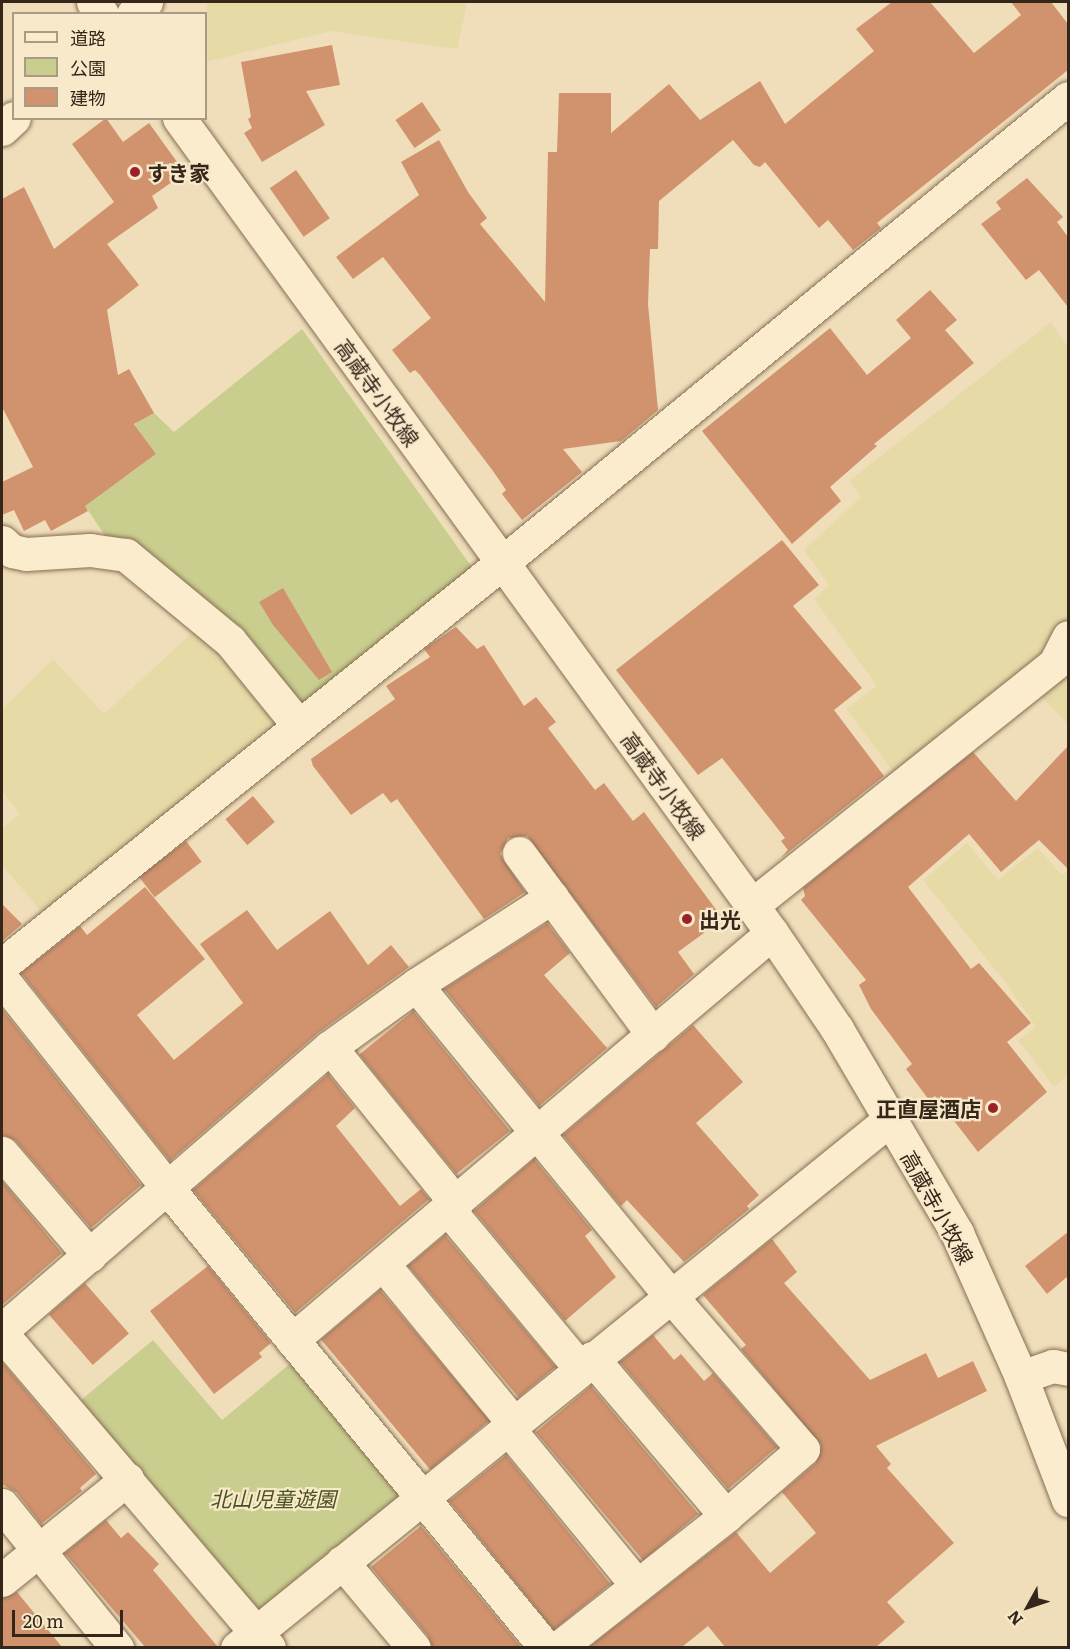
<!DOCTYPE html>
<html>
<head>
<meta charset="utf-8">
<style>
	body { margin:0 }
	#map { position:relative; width:1070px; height:1649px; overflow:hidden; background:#f0deba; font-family:Literata,"Noto Sans JP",serif }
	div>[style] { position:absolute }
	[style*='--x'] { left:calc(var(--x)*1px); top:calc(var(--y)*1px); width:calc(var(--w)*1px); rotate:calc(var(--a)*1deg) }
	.farmland>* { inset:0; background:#e6daa7 }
	.green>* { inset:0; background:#c9ce8e }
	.building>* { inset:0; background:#d1936e; transform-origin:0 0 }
	.roads { filter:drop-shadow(0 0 2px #876e54) drop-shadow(0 0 2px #876e54) }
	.street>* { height:33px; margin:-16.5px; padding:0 16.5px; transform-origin:16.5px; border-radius:16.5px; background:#fbecce }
	.secondary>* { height:33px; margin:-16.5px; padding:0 16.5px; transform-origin:16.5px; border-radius:16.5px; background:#fbecce }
	.dots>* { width:16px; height:16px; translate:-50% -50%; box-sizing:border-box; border:3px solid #f7e9ca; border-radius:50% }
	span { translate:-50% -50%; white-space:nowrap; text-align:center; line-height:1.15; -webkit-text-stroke:4.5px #f7e9ca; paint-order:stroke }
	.poi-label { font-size:21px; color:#35261a; font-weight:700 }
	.left { translate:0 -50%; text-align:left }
	.right { translate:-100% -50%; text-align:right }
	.street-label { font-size:21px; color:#35261a }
	.park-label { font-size:21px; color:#48531f; font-style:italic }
	.frame { position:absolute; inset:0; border:3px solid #35261a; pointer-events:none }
	.legend { position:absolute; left:12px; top:12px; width:195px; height:108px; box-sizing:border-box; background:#f7e9ca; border:2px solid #a99b84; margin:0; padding:8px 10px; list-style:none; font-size:18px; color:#35261a }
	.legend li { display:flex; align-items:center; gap:12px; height:30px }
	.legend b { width:30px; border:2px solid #a99b84 }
	.north { position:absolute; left:998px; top:1577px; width:60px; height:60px; -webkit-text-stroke:4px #f7e9ca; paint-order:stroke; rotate:230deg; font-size:16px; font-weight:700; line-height:24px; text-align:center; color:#35261a }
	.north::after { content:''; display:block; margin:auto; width:21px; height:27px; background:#35261a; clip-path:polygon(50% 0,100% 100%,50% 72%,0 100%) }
	.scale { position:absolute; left:12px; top:1610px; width:111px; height:27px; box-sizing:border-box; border:3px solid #35261a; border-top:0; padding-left:8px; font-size:18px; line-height:21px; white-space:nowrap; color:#35261a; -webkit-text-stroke:4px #f7e9ca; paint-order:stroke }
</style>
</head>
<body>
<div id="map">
	<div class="farmland">
		<div style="clip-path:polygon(207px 2px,467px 2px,457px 49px,331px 31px,206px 62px)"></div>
		<div style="clip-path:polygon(1051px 322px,1068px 347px,1068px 642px,1055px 663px,1068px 677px,1068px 724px,1030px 685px,903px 784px,846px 709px,877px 686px,814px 599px,829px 585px,804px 550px,861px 497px,849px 481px)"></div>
		<div style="clip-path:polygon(206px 620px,299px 726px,52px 924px,2px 865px,2px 828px,20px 814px,2px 791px,2px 710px,53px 659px,104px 714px)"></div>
		<div style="clip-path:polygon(967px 843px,998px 880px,1038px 848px,1062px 875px,1068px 871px,1068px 1075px,1054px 1087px,1018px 1040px,1036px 1027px,1006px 983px,923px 880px)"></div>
	</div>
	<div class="green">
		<div style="clip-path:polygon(302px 329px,481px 580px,299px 726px,108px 540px,81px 500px,125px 477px,156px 454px,135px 425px,137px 422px,154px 413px,174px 432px)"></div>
		<div style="clip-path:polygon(153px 1340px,222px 1420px,303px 1353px,420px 1497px,257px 1631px,68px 1411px)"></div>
	</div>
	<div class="building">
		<div style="clip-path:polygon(892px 2px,930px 2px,974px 53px,1021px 15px,1011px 2px,1051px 2px,1068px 24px,1068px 70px,877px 223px,881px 228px,853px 250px,828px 220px,819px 228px,765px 162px,760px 167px,754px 165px,733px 140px,659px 201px,658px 249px,650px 249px,648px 304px,658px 410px,621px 441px,563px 449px,582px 472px,522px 520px,502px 494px,506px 490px,493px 471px,420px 375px,415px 370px,410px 373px,392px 350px,431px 318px,383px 257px,353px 279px,336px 257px,419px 195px,401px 162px,439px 140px,468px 192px,487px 218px,480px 224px,545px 302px,548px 152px,557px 152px,559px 93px,611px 93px,611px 133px,669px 84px,700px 120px,760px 81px,785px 124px,874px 51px,856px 29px)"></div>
		<div style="clip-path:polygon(332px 45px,340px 85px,306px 91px,325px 125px,262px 162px,244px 133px,252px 128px,248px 119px,251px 117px,241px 62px)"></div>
		<div style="left:422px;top:102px;width:34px;height:32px;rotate:56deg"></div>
		<div style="clip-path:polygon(106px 118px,123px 142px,149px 123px,185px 173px,152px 196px,158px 208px,107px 244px,139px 285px,107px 310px,118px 375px,129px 369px,154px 413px,134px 424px,156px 454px,85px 506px,88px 511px,51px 531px,45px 520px,24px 531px,14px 510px,2px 515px,2px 482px,33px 467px,2px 407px,2px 199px,24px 187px,54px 249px,114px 202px,72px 144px)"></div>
		<div style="left:296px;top:170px;width:59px;height:32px;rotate:55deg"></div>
		<div style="clip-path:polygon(1027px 178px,1063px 217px,1057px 222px,1068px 237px,1068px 307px,1039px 270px,1026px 280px,981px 224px,1001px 209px,996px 202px)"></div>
		<div style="clip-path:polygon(930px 290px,957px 320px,945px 330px,974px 363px,874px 444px,877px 446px,830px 487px,841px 501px,792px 544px,702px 431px,830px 328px,867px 375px,911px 338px,896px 320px)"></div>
		<div style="clip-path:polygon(782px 540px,819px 585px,793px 606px,862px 688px,834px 710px,884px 776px,781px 858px,788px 850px,781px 841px,785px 838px,722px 758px,698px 775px,616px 670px)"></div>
		<div style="clip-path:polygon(283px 588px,332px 672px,319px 680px,273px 625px,259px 602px)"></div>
		<div style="clip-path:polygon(456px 627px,477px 649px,484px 645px,524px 706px,536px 697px,556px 722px,548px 728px,595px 790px,604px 783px,633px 821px,644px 812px,723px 919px,678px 952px,694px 974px,656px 1007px,527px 836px,508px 838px,500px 854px,525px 892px,484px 919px,397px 799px,391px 803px,383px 793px,351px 815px,313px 766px,311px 759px,395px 699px,386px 686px,430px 657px,424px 649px)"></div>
		<div style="clip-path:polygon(1068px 746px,1068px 869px,1039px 840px,1001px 872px,969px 834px,908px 887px,971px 969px,979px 963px,1031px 1023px,1007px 1042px,1047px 1092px,978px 1152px,935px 1096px,929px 1100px,906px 1069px,912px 1064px,871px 1009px,859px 985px,866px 980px,801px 900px,805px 896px,803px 888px,973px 752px,1016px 801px)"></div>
		<div style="left:253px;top:796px;width:34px;height:36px;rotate:50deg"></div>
		<div style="left:186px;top:841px;width:26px;height:59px;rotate:53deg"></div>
		<div style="clip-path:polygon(145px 887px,205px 959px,137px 1015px,174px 1060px,243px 1003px,200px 944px,247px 910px,277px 950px,330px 911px,368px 965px,391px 945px,409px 967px,318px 1033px,170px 1161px,21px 973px,80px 926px,87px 935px)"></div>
		<div style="clip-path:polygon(2px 904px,22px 924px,2px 941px)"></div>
		<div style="clip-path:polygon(547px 923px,570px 953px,544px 975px,607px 1048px,539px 1106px,444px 989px)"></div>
		<div style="clip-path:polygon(2px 1009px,141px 1185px,91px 1228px,16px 1141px,2px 1135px)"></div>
		<div style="left:413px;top:1011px;width:154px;height:69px;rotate:51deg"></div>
		<div style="clip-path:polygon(693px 1025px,743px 1082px,696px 1123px,759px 1195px,747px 1206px,749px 1209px,684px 1262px,627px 1200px,621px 1206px,563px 1135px)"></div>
		<div style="clip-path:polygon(328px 1074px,355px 1108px,336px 1126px,400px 1206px,421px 1189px,429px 1199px,295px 1313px,193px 1190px)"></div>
		<div style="clip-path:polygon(534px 1159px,592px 1230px,585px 1236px,616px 1277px,565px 1321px,474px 1211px)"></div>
		<div style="clip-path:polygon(2px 1181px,62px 1253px,2px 1305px)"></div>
		<div style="clip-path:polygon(1068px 1232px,1068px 1276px,1047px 1294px,1025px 1266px)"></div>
		<div style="left:445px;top:1235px;width:172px;height:48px;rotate:50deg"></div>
		<div style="clip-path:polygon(772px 1239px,797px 1272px,784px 1283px,870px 1380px,926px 1353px,938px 1378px,973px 1361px,987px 1391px,876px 1446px,891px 1464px,887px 1468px,954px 1543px,887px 1602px,905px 1622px,876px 1647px,725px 1647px,708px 1626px,682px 1647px,589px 1647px,736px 1532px,770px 1573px,816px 1533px,782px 1492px,816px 1463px,821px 1445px,741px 1349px,746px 1345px,703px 1295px)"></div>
		<div style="clip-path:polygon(208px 1266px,271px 1343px,259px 1353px,262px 1357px,214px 1394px,150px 1311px)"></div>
		<div style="left:85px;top:1283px;width:67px;height:48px;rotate:49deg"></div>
		<div style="left:380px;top:1290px;width:170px;height:77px;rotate:50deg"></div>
		<div style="clip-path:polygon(653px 1335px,674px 1360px,681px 1354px,704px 1381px,713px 1373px,777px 1447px,728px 1489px,620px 1362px)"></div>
		<div style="clip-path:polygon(2px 1362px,96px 1474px,80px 1488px,82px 1491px,41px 1524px,17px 1493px,2px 1484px)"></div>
		<div style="left:591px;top:1386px;width:167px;height:72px;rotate:50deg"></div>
		<div style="left:506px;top:1455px;width:166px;height:73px;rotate:51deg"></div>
		<div style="clip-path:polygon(106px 1520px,121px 1538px,128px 1532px,159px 1564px,153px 1570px,218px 1647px,145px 1647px,65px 1553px)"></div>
		<div style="clip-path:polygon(421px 1526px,521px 1647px,432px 1647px,428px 1636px,371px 1567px)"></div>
		<div style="clip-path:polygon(17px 1592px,62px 1647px,2px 1647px,2px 1598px)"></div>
	</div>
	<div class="roads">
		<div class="street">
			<div style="--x:2;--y:542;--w:13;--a:42"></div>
			<div style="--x:12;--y:551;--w:14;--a:12"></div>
			<div style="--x:26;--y:554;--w:64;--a:-3.6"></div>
			<div style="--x:90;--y:550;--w:36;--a:8"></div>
			<div style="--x:126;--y:555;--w:135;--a:39.6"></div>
			<div style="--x:230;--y:641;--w:109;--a:50.9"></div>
			<div style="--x:519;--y:853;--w:226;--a:53.6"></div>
			<div style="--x:751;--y:906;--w:389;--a:-38.6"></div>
			<div style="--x:1055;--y:663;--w:29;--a:-63"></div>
			<div style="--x:2;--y:965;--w:643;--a:-38.81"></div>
			<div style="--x:503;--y:562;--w:731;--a:-39.39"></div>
			<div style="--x:2;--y:979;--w:269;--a:51.6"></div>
			<div style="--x:169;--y:1190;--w:593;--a:50.54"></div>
			<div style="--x:416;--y:985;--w:399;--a:50.7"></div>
			<div style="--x:669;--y:1294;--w:205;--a:49.2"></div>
			<div style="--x:803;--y:1449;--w:102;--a:139"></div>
			<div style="--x:726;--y:1516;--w:214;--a:141.8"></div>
			<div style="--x:330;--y:1047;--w:201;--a:51.1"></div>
			<div style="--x:2;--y:1153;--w:135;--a:49.5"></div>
			<div style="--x:448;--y:1209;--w:207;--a:50.3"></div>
			<div style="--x:383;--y:1264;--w:205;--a:50.6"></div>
			<div style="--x:2;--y:1330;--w:433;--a:-40.8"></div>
			<div style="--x:330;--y:1047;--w:106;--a:-35.8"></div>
			<div style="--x:416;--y:985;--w:162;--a:-32.9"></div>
			<div style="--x:2;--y:1334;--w:412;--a:49.6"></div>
			<div style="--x:292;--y:1340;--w:629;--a:-40.3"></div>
			<div style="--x:592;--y:1358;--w:207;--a:49.7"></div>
			<div style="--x:1021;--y:1377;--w:34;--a:-19"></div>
			<div style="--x:1053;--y:1366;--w:15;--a:11"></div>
			<div style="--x:507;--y:1427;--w:205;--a:50.6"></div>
			<div style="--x:2;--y:1505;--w:184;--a:51.2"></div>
			<div style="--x:342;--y:1562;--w:112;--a:50.1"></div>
			<div style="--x:2;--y:1580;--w:161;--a:-38.9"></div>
			<div style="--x:237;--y:1648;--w:839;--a:-39"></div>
		</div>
		<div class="secondary">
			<div style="--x:93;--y:2;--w:15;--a:53"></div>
			<div style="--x:133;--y:14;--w:18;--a:-43"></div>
			<div style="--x:179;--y:118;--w:1008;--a:53.96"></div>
			<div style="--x:772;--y:933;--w:116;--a:55.9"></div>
			<div style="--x:837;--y:1029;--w:237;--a:59.5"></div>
			<div style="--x:957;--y:1233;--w:158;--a:66"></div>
			<div style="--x:1021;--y:1377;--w:132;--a:69.1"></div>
			<div style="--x:2;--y:129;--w:16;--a:-43"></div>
		</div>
	</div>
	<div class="dots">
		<div style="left:135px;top:172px;background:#9a2126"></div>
		<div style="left:687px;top:919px;background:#9a2126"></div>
		<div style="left:993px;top:1108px;background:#9a2126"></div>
	</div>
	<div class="poi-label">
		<span class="left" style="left:147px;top:172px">すき家</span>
		<span class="left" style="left:699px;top:919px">出光</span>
		<span class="right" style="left:981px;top:1108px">正直屋酒店</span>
	</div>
	<div class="street-label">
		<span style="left:378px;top:392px;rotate:54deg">高蔵寺小牧線</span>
		<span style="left:664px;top:785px;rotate:54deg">高蔵寺小牧線</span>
		<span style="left:938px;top:1207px;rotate:61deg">高蔵寺小牧線</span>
	</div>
	<div class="park-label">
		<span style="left:273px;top:1498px">北山児童遊園</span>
	</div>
	<div class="frame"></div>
	<ul class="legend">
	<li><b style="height:8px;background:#fbecce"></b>道路</li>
	<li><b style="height:16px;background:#c9ce8e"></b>公園</li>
	<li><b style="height:16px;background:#d1936e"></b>建物</li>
	</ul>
	<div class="north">N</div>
	<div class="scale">20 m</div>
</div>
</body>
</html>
